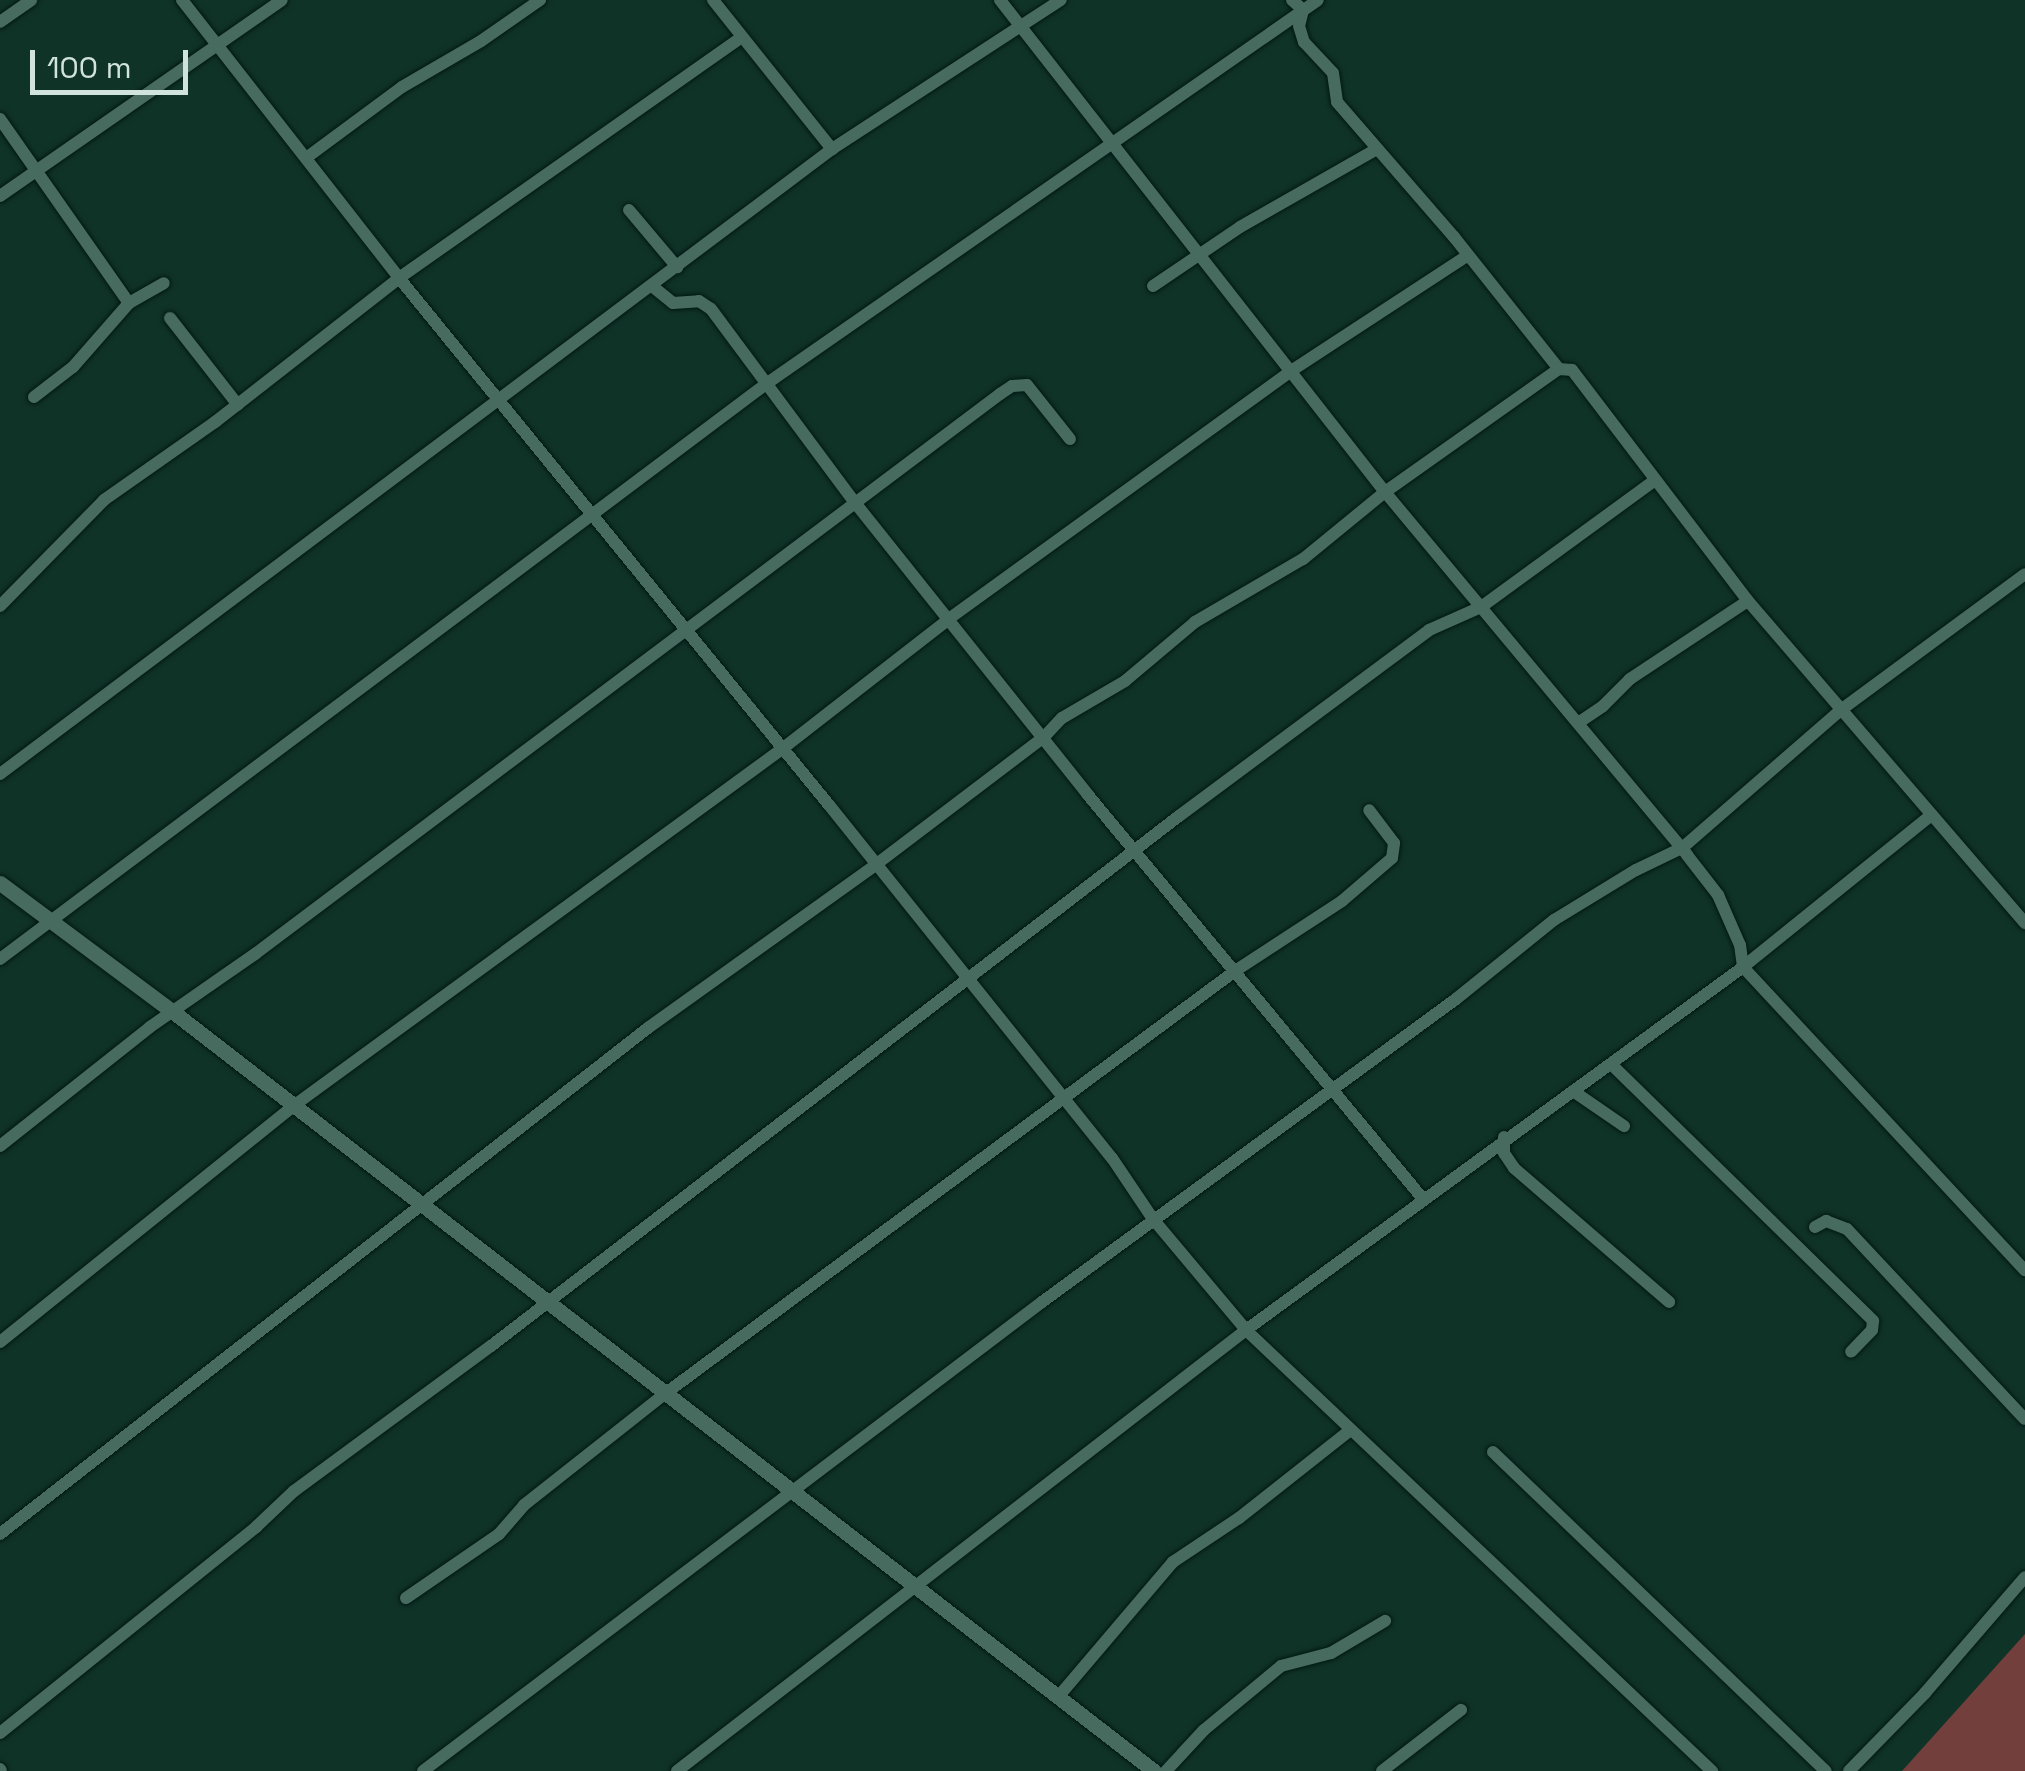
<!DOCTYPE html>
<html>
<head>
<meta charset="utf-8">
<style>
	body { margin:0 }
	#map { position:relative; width:2025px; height:1771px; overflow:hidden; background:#103328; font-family:"Space Grotesk",sans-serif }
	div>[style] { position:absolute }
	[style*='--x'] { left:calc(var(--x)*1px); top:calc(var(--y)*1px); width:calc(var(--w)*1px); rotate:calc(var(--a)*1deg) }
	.green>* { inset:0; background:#723f3d }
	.roads { filter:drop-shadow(0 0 2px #011912) drop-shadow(0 0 2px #011912) }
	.minor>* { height:12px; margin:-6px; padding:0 6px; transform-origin:6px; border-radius:6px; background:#486b5f }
	.tertiary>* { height:15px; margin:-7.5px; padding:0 7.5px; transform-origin:7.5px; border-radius:7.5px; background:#486b5f }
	span { translate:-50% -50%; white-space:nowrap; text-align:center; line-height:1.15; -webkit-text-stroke:8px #103328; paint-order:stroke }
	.scale { position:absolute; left:30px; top:50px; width:158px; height:45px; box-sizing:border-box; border:5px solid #d0e3dc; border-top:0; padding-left:12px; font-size:30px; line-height:35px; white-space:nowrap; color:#d0e3dc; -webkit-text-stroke:8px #103328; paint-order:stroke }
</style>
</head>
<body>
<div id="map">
	<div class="green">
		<div style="clip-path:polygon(2025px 1634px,2025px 1771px,1902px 1771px)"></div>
	</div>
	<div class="roads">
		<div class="minor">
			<div style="--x:182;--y:0;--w:353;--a:52"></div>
			<div style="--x:399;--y:278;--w:680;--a:50.79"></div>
			<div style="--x:829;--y:805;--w:452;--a:51.3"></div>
			<div style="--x:1112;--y:1158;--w:73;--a:56.1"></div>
			<div style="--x:1153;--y:1219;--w:145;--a:50"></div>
			<div style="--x:1246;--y:1330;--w:642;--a:43.42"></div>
			<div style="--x:713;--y:0;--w:191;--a:51.4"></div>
			<div style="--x:1000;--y:0;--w:625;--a:51.96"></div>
			<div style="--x:1385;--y:492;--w:472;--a:50.2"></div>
			<div style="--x:1687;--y:855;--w:51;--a:52.2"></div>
			<div style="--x:1718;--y:895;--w:55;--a:66.3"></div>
			<div style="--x:1740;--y:945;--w:22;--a:82"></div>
			<div style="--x:1743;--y:967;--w:414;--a:47.1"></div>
			<div style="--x:1292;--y:0;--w:15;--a:42"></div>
			<div style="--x:1303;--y:10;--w:16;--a:104"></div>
			<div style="--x:1299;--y:26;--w:17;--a:73"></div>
			<div style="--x:1304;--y:42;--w:42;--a:46.9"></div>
			<div style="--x:1333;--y:73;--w:29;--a:82"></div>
			<div style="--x:1337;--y:102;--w:179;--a:49.1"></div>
			<div style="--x:1454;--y:237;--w:169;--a:51.5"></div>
			<div style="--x:0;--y:22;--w:38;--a:-35"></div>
			<div style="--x:0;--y:119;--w:225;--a:55"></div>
			<div style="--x:306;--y:158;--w:119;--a:-36.5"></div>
			<div style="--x:402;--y:87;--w:91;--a:-30.2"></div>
			<div style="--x:481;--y:41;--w:72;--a:-34.8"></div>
			<div style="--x:0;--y:196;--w:343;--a:-34.8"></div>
			<div style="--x:629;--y:210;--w:75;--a:49.9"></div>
			<div style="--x:652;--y:286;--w:27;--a:39"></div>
			<div style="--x:673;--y:303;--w:26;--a:-4"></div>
			<div style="--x:699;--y:301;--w:14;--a:34"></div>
			<div style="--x:711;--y:309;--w:243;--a:53.4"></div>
			<div style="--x:856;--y:504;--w:372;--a:51.4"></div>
			<div style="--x:1088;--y:795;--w:525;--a:50.33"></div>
			<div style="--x:1153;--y:286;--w:105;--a:-34.1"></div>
			<div style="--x:1240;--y:227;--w:155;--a:-29.7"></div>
			<div style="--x:170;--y:318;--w:110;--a:52"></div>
			<div style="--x:34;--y:397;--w:49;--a:-37.6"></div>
			<div style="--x:73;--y:367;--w:85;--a:-48.8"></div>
			<div style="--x:129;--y:303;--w:40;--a:-29.7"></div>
			<div style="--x:0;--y:606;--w:148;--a:-45.5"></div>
			<div style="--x:104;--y:500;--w:136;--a:-35.1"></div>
			<div style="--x:215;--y:422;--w:234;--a:-38"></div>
			<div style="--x:399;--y:278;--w:418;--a:-35.1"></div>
			<div style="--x:1578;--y:723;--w:30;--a:-34"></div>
			<div style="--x:1603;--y:706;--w:38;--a:-45"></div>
			<div style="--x:1630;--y:679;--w:141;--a:-33.5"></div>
			<div style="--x:0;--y:774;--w:1041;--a:-36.91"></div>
			<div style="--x:832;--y:149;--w:273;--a:-33.1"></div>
			<div style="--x:0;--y:959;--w:958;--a:-36.89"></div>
			<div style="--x:766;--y:384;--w:672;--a:-34.82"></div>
			<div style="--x:1611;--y:1064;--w:367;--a:44.4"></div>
			<div style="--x:1873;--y:1321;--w:9;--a:96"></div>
			<div style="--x:1872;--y:1330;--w:30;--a:134"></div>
			<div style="--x:1573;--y:1091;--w:62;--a:34.5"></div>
			<div style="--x:1504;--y:1137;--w:16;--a:90"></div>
			<div style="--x:1504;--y:1153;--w:18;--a:56"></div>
			<div style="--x:1514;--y:1168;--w:205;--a:40.8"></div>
			<div style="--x:0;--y:1146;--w:191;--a:-38.4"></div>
			<div style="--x:150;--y:1027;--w:128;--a:-34.8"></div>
			<div style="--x:255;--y:954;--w:932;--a:-36.93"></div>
			<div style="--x:1000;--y:394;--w:14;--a:-34"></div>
			<div style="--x:1012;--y:386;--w:15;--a:-4"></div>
			<div style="--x:1027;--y:385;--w:69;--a:51.5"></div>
			<div style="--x:1815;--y:1227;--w:13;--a:-29"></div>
			<div style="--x:1826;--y:1221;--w:22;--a:21"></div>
			<div style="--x:1847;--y:1229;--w:260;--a:46.9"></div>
			<div style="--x:0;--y:1342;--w:375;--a:-38.8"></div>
			<div style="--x:292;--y:1107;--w:607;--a:-36.15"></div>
			<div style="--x:782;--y:749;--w:213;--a:-37.9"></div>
			<div style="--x:950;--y:618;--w:421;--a:-35.9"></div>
			<div style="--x:1291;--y:371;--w:210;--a:-33.2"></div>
			<div style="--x:1493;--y:1452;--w:461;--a:43.8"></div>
			<div style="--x:0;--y:1534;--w:822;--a:-37.99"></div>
			<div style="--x:648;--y:1028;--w:278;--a:-35.6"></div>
			<div style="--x:874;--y:866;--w:213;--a:-37.2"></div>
			<div style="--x:1044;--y:737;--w:26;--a:-47"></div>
			<div style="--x:1062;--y:718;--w:73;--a:-30.4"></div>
			<div style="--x:1125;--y:681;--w:92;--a:-40.1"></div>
			<div style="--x:1195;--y:622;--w:125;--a:-30.3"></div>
			<div style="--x:1303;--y:559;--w:106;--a:-39.3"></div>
			<div style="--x:1385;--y:492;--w:213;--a:-35.3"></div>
			<div style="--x:1559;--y:369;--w:13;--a:4"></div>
			<div style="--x:1572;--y:370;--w:290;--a:52.7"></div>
			<div style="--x:1748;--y:601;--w:425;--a:49.3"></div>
			<div style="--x:406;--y:1598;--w:113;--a:-34.5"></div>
			<div style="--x:499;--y:1534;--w:38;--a:-49"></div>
			<div style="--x:524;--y:1505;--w:181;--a:-38.3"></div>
			<div style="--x:666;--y:1393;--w:708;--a:-36.56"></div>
			<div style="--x:1235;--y:971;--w:128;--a:-33.2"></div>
			<div style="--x:1342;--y:901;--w:66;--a:-40.7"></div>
			<div style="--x:1392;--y:858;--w:15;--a:-82"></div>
			<div style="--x:1394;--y:843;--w:41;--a:-127.1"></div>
			<div style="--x:1058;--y:1697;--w:177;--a:-49.6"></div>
			<div style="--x:1173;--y:1562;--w:79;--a:-33.7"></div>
			<div style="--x:1239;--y:1518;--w:140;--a:-38.3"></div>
			<div style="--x:0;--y:1733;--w:329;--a:-38.8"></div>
			<div style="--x:256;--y:1527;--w:52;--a:-43.5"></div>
			<div style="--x:294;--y:1491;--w:245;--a:-36.4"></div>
			<div style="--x:491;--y:1346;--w:868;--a:-37.61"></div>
			<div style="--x:1179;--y:816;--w:312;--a:-36.6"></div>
			<div style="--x:1429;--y:630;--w:57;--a:-23.9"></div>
			<div style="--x:1481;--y:607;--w:214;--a:-36.1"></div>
			<div style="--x:0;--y:1769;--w:2;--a:63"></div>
			<div style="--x:423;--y:1771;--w:777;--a:-37.15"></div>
			<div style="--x:1042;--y:1302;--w:513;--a:-36.2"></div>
			<div style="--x:1456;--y:999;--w:126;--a:-38.9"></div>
			<div style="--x:1554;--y:920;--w:96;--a:-31.4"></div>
			<div style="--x:1636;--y:870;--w:51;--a:-25.6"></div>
			<div style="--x:1682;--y:848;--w:212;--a:-41"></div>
			<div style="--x:1842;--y:709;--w:227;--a:-36.4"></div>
			<div style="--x:677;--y:1771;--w:720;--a:-37.78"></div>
			<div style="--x:1246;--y:1330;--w:615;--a:-36.14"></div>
			<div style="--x:1743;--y:967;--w:240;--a:-38.9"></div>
			<div style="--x:1166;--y:1771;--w:56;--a:-47.2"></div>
			<div style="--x:1204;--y:1730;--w:100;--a:-39.7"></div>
			<div style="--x:1281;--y:1666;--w:52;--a:-14.6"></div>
			<div style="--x:1331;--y:1653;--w:63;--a:-30.7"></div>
			<div style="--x:1382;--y:1771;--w:100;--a:-37.7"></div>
			<div style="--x:1849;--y:1771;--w:109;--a:-45.7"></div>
			<div style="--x:1925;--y:1693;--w:153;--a:-49.2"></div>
		</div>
		<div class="tertiary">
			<div style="--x:0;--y:883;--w:214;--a:36.7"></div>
			<div style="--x:172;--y:1011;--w:1242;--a:37.74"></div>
		</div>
	</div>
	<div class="scale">100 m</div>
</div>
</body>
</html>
